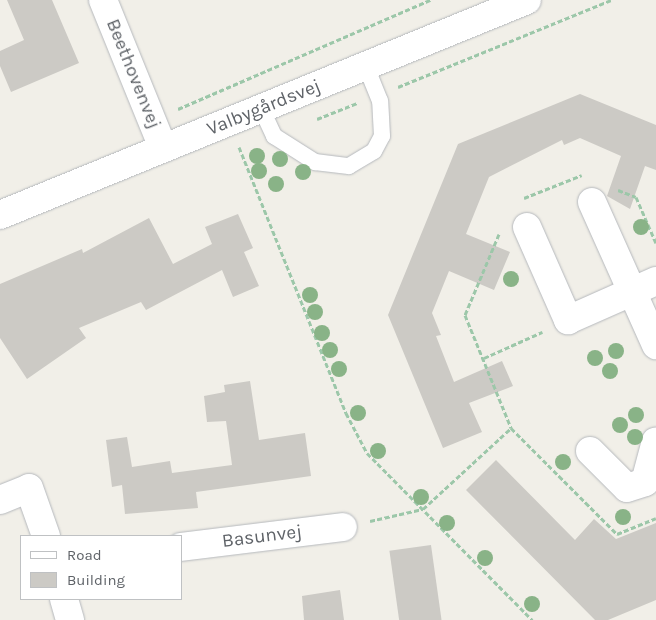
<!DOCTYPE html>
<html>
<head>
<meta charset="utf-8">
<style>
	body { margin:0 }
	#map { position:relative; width:656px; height:620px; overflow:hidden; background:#f1efe8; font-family:Karla,sans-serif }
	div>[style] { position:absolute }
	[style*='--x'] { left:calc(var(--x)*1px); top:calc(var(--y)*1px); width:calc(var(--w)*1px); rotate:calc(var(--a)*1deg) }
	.building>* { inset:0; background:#cccac5; transform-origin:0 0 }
	.path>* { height:3px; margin-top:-1.5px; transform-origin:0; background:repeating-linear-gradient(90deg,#9cc7a9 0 5px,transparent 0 7.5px) }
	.roads { filter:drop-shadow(0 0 1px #b5b8bc) drop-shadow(0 0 1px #b5b8bc) }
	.lane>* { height:16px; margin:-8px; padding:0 8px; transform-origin:8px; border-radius:8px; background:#fff }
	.street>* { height:28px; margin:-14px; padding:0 14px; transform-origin:14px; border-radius:14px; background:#fff }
	.secondary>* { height:28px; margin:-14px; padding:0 14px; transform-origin:14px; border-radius:14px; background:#fff }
	.trees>* { width:16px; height:16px; margin:-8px; border-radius:50%; background:#89b387 }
	span { translate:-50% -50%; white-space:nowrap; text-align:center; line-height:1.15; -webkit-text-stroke:4px #fff; paint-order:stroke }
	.street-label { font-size:19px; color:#5f6368 }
	.legend { position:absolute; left:20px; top:535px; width:162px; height:65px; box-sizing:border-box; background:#fff; border:1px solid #bfc1c3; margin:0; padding:6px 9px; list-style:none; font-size:15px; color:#5f6368 }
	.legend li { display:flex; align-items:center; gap:10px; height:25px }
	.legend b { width:25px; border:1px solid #bfc1c3 }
</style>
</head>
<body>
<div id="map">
	<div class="building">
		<div style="clip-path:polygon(7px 0,52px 0,79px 63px,11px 92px,0 66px,0 51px,24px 40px)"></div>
		<div style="clip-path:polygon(580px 94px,656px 125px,656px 170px,645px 166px,630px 209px,607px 196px,621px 156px,580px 138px,564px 145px,562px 140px,489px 177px,466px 234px,510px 252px,494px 290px,449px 271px,432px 313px,441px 335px,436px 336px,454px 382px,502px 361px,513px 386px,469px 403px,482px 432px,443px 448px,388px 315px,458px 144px)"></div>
		<div style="clip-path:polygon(238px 214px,253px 248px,244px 252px,259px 286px,233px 297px,222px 270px,146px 310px,141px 302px,79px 328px,86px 338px,27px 379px,0 338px,0 284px,82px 249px,83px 253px,149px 218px,173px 264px,212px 244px,205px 227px)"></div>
		<div style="clip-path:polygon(250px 381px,259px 440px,305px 433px,311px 476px,196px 492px,198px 508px,125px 514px,122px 485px,112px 487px,106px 440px,127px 437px,132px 467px,170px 461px,172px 473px,232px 465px,226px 421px,207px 422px,204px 396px,225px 392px,224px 385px)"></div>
		<div style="clip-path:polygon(496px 460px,575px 540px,594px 519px,616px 539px,656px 523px,656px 600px,608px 620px,595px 620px,466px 490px)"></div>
		<div style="left:431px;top:545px;width:76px;height:42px;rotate:82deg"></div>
		<div style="clip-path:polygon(340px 590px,344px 620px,304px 620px,302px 596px)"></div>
	</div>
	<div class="path">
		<div style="--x:398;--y:87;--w:230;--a:-22.2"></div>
		<div style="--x:178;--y:109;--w:275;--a:-23.4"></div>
		<div style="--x:317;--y:119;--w:43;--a:-21.8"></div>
		<div style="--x:239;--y:147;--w:287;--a:68.1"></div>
		<div style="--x:346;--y:413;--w:45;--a:62.3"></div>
		<div style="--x:367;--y:453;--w:235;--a:45.3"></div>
		<div style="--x:618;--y:190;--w:19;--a:21"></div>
		<div style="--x:636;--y:197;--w:50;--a:66.5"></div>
		<div style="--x:524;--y:198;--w:62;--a:-21.6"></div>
		<div style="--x:499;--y:234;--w:88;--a:112.8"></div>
		<div style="--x:465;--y:315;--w:122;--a:67.8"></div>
		<div style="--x:511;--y:428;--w:150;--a:45"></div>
		<div style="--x:617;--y:534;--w:42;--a:-22.3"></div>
		<div style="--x:484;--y:358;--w:64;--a:-24.1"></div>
		<div style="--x:370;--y:521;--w:54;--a:-12.8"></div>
		<div style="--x:423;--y:509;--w:120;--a:-42.6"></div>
	</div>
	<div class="roads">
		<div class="lane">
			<div style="--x:262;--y:110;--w:29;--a:65"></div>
			<div style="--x:274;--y:136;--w:49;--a:32.4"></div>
			<div style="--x:315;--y:162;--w:34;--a:7"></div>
			<div style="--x:349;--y:166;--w:29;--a:-31"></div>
			<div style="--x:374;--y:151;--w:17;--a:-62"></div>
			<div style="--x:382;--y:136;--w:35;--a:-93"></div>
			<div style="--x:380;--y:101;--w:38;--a:-112"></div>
		</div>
		<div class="street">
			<div style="--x:103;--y:0;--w:160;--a:67.9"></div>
			<div style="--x:592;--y:202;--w:157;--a:65.9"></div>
			<div style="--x:527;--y:227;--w:102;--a:66.2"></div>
			<div style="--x:568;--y:320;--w:96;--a:-23.9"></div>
			<div style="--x:590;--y:451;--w:52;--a:45"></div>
			<div style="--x:627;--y:488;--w:19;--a:-18"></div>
			<div style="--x:645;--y:482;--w:42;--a:-75"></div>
			<div style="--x:0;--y:500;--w:31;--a:-22"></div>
			<div style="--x:29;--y:488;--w:51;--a:70.5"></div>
			<div style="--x:181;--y:547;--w:163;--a:-7"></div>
			<div style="--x:64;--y:599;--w:22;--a:74"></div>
		</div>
		<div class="secondary">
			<div style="--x:0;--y:215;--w:569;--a:-22.19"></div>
		</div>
	</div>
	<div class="trees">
		<div style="left:257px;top:156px"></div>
		<div style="left:280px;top:159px"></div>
		<div style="left:259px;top:171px"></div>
		<div style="left:303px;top:172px"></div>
		<div style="left:276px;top:184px"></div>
		<div style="left:641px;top:227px"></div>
		<div style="left:511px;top:279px"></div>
		<div style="left:310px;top:295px"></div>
		<div style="left:315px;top:312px"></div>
		<div style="left:322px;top:333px"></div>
		<div style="left:330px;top:350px"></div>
		<div style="left:616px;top:351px"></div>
		<div style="left:595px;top:358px"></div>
		<div style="left:339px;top:369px"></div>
		<div style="left:610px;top:371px"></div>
		<div style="left:358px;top:413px"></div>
		<div style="left:636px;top:415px"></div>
		<div style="left:620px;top:425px"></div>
		<div style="left:635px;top:437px"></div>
		<div style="left:378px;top:451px"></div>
		<div style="left:563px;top:462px"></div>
		<div style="left:421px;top:497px"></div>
		<div style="left:623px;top:517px"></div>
		<div style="left:447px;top:523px"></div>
		<div style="left:485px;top:558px"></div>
		<div style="left:532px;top:604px"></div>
	</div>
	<div class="street-label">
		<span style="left:133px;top:74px;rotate:68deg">Beethovenvej</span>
		<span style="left:264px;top:108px;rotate:-22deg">Valbygårdsvej</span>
		<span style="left:262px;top:537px;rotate:-7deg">Basunvej</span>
	</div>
	<ul class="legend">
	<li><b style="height:6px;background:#fff"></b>Road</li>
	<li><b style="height:14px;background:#cccac5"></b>Building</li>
	</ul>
</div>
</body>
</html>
